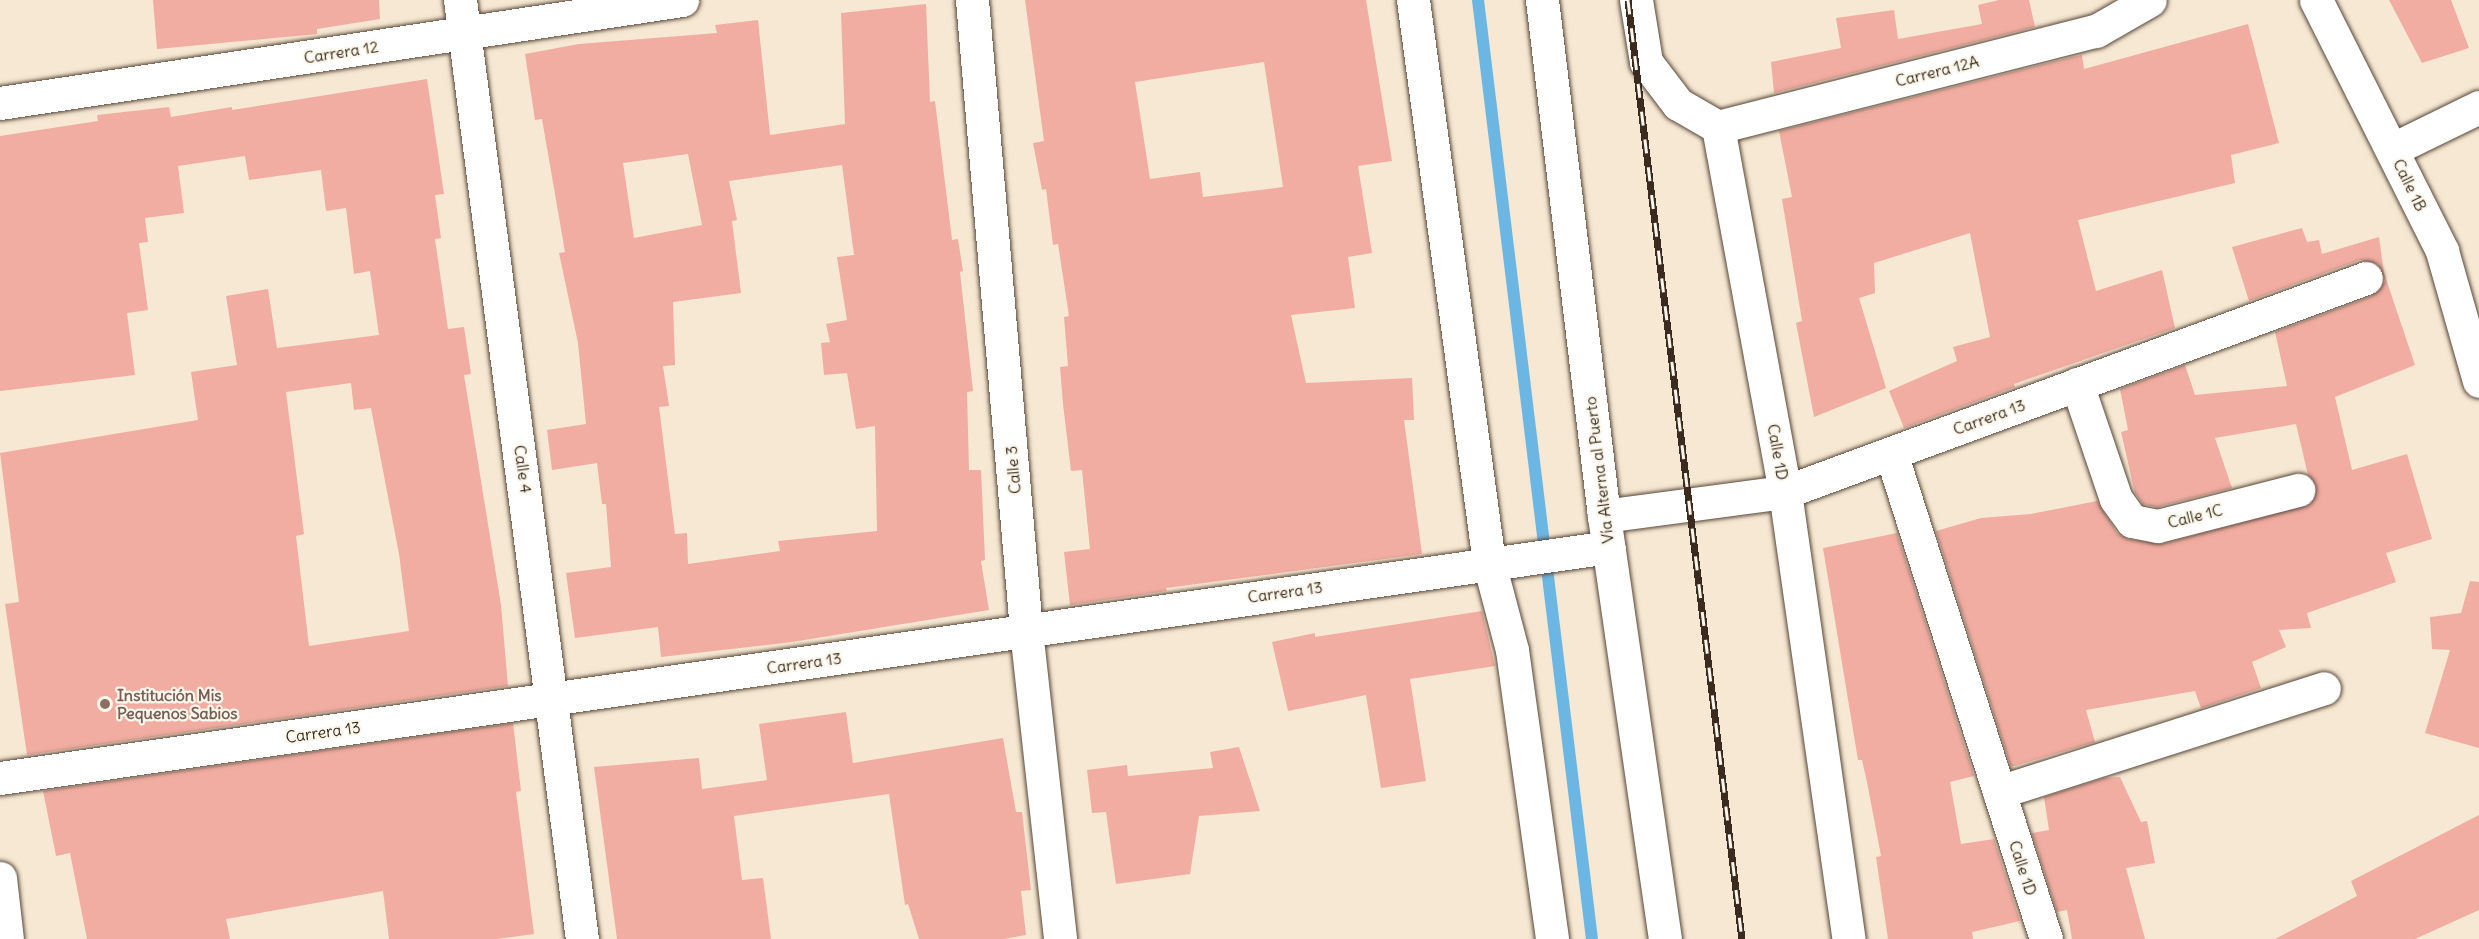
<!DOCTYPE html>
<html>
<head>
<meta charset="utf-8">
<style>
	body { margin:0 }
	#map { position:relative; width:2479px; height:939px; overflow:hidden; background:#f6e8d2; font-family:Delius,sans-serif }
	div>[style] { position:absolute }
	[style*='--x'] { left:calc(var(--x)*1px); top:calc(var(--y)*1px); width:calc(var(--w)*1px); rotate:calc(var(--a)*1deg) }
	.stream>* { height:12px; margin:-6px; padding:0 6px; transform-origin:6px; border-radius:6px; background:#6cb6e4 }
	.building>* { inset:0; background:#f2ada2 }
	.roads { filter:drop-shadow(0 0 2px #574639) drop-shadow(0 0 2px #574639) }
	.street>* { height:33px; margin:-16.5px; padding:0 16.5px; transform-origin:16.5px; border-radius:16.5px; background:#fff }
	.secondary>* { height:33px; margin:-16.5px; padding:0 16.5px; transform-origin:16.5px; border-radius:16.5px; background:#fff }
	.primary>* { height:33px; margin:-16.5px; padding:0 16.5px; transform-origin:16.5px; border-radius:16.5px; background:#fff }
	.rail>* { height:7px; margin-top:-3.5px; transform-origin:0; background:repeating-linear-gradient(90deg,#fbf7ec 0 14px,#3b2a1e 0 28px); box-sizing:border-box; border-block:2px solid #3b2a1e }
	.dots>* { width:16px; height:16px; translate:-50% -50%; box-sizing:border-box; border:3px solid #fbf7ec; border-radius:50% }
	span { translate:-50% -50%; white-space:nowrap; text-align:center; line-height:1.15; -webkit-text-stroke:4.5px #fbf7ec; paint-order:stroke }
	.street-label { font-size:16px; color:#3b2a1e }
	.education-label { font-size:16px; color:#785e54; font-weight:700 }
	.left { translate:0 -50%; text-align:left }
</style>
</head>
<body>
<div id="map">
	<div class="stream">
		<div style="--x:1478;--y:0;--w:946;--a:83.08"></div>
	</div>
	<div class="building">
		<div style="clip-path:polygon(153px 0,379px 0,380px 19px,317px 29px,317px 34px,157px 49px)"></div>
		<div style="clip-path:polygon(evenodd,1025px 0,1366px 0,1392px 161px,1358px 166px,1372px 253px,1348px 257px,1355px 308px,1291px 315px,1306px 383px,1412px 378px,1414px 420px,1404px 420px,1422px 554px,1166px 588px,1167px 591px,1070px 605px,1064px 552px,1090px 549px,1082px 470px,1071px 471px,1063px 404px,1060px 367px,1068px 366px,1064px 317px,1069px 316px,1058px 244px,1053px 245px,1046px 189px,1042px 190px,1033px 143px,1044px 141px,1025px 0,1264px 62px,1283px 187px,1203px 197px,1200px 172px,1150px 179px,1135px 82px,1264px 62px)"></div>
		<div style="clip-path:polygon(1999px 0,2029px 0,2035px 27px,1774px 93px,1771px 62px,1841px 48px,1836px 18px,1894px 10px,1898px 39px,1982px 24px,1978px 5px)"></div>
		<div style="clip-path:polygon(2389px 0,2451px 0,2469px 48px,2422px 63px)"></div>
		<div style="clip-path:polygon(evenodd,926px 4px,930px 102px,935px 101px,952px 240px,958px 239px,963px 271px,960px 272px,973px 391px,967px 392px,969px 470px,981px 470px,985px 560px,981px 561px,989px 610px,792px 642px,661px 657px,658px 627px,575px 638px,566px 573px,611px 567px,606px 504px,602px 504px,597px 463px,552px 470px,547px 430px,586px 424px,578px 343px,559px 253px,565px 252px,542px 119px,535px 120px,525px 54px,579px 44px,717px 33px,715px 25px,758px 20px,770px 135px,845px 124px,841px 13px,926px 4px,688px 154px,702px 225px,634px 238px,623px 163px,688px 154px,926px 4px,842px 165px,854px 255px,837px 257px,847px 320px,826px 324px,830px 342px,821px 343px,824px 375px,847px 373px,856px 429px,875px 426px,877px 531px,778px 541px,780px 551px,688px 564px,687px 533px,675px 534px,659px 407px,669px 406px,663px 366px,675px 365px,673px 302px,741px 293px,732px 221px,737px 220px,729px 181px,842px 165px)"></div>
		<div style="clip-path:polygon(2248px 24px,2279px 143px,2231px 155px,2235px 183px,2078px 220px,2096px 291px,2162px 270px,2175px 328px,2014px 384px,2015px 387px,1904px 428px,1889px 391px,1957px 361px,1953px 347px,1990px 337px,1970px 233px,1874px 263px,1875px 293px,1859px 298px,1886px 388px,1814px 417px,1796px 323px,1802px 321px,1782px 199px,1792px 197px,1779px 131px,2072px 57px,2082px 55px,2084px 69px)"></div>
		<div style="clip-path:polygon(evenodd,427px 79px,444px 194px,435px 195px,441px 238px,435px 239px,448px 329px,464px 327px,471px 374px,464px 375px,501px 605px,508px 686px,27px 755px,5px 604px,19px 602px,0 453px,198px 420px,191px 372px,237px 365px,226px 296px,268px 289px,277px 348px,379px 335px,370px 271px,354px 274px,346px 208px,326px 211px,321px 170px,249px 180px,245px 156px,178px 166px,184px 213px,145px 218px,148px 242px,139px 243px,148px 310px,127px 313px,135px 375px,0 391px,0 136px,98px 121px,97px 115px,169px 107px,171px 117px,232px 107px,232px 110px,427px 79px,351px 383px,354px 410px,371px 408px,399px 554px,409px 631px,309px 646px,296px 536px,304px 534px,286px 392px,351px 383px)"></div>
		<div style="clip-path:polygon(2302px 228px,2307px 242px,2319px 240px,2322px 254px,2379px 237px,2384px 273px,2415px 365px,2335px 397px,2352px 470px,2407px 454px,2432px 539px,2386px 553px,2396px 582px,2307px 613px,2311px 628px,2279px 630px,2286px 647px,2252px 662px,2261px 688px,2201px 708px,2195px 691px,2086px 710px,2095px 742px,2011px 767px,1936px 531px,1981px 518px,2031px 514px,2097px 501px,2117px 533px,2128px 539px,2162px 544px,2311px 504px,2316px 486px,2308px 475px,2296px 424px,2215px 438px,2232px 488px,2157px 507px,2143px 504px,2135px 493px,2121px 432px,2128px 430px,2120px 389px,2185px 365px,2195px 395px,2287px 386px,2275px 332px,2372px 296px,2385px 281px,2378px 264px,2360px 260px,2249px 301px,2232px 247px)"></div>
		<div style="clip-path:polygon(1897px 533px,1974px 776px,1950px 782px,1961px 844px,1994px 839px,2020px 921px,1972px 932px,1973px 939px,1888px 939px,1876px 857px,1881px 856px,1867px 782px,1862px 760px,1858px 760px,1823px 548px)"></div>
		<div style="clip-path:polygon(2470px 581px,2479px 582px,2479px 748px,2425px 733px,2450px 650px,2432px 649px,2430px 617px,2461px 613px)"></div>
		<div style="clip-path:polygon(1482px 611px,1495px 666px,1410px 679px,1426px 781px,1381px 788px,1366px 695px,1288px 711px,1272px 642px,1315px 633px,1315px 637px)"></div>
		<div style="clip-path:polygon(846px 712px,853px 763px,1003px 738px,1016px 812px,1022px 812px,1031px 890px,1021px 891px,1026px 935px,1004px 939px,919px 939px,908px 904px,905px 905px,889px 794px,734px 816px,742px 880px,763px 878px,771px 939px,617px 939px,594px 767px,699px 758px,702px 789px,767px 780px,759px 724px)"></div>
		<div style="clip-path:polygon(513px 723px,521px 791px,516px 792px,534px 934px,497px 939px,389px 939px,383px 891px,226px 919px,230px 939px,87px 939px,70px 853px,56px 856px,43px 791px)"></div>
		<div style="clip-path:polygon(1239px 747px,1260px 811px,1199px 816px,1190px 874px,1116px 884px,1106px 812px,1092px 813px,1087px 770px,1127px 765px,1128px 776px,1213px 768px,1210px 752px)"></div>
		<div style="clip-path:polygon(2120px 777px,2141px 822px,2147px 821px,2155px 863px,2126px 868px,2145px 939px,2072px 939px,2067px 910px,2057px 912px,2032px 833px,2049px 830px,2044px 797px,2104px 778px)"></div>
		<div style="clip-path:polygon(2479px 815px,2479px 910px,2415px 939px,2275px 939px,2357px 896px,2351px 881px)"></div>
	</div>
	<div class="roads">
		<div class="street">
			<div style="--x:460;--y:0;--w:947;--a:82.6"></div>
			<div style="--x:972;--y:0;--w:632;--a:85.1"></div>
			<div style="--x:1026;--y:630;--w:311;--a:83.7"></div>
			<div style="--x:1413;--y:0;--w:568;--a:82.31"></div>
			<div style="--x:1489;--y:563;--w:90;--a:75.2"></div>
			<div style="--x:1512;--y:650;--w:292;--a:82.1"></div>
			<div style="--x:1636;--y:0;--w:63;--a:80.8"></div>
			<div style="--x:1646;--y:62;--w:53;--a:52.7"></div>
			<div style="--x:1678;--y:104;--w:46;--a:29.9"></div>
			<div style="--x:1718;--y:127;--w:371;--a:79.6"></div>
			<div style="--x:1785;--y:492;--w:452;--a:81.9"></div>
			<div style="--x:0;--y:103;--w:690;--a:-8.59"></div>
			<div style="--x:1718;--y:127;--w:390;--a:-14.3"></div>
			<div style="--x:2096;--y:31;--w:62;--a:-29.9"></div>
			<div style="--x:2393;--y:149;--w:96;--a:-26"></div>
			<div style="--x:2077;--y:384;--w:121;--a:71.3"></div>
			<div style="--x:2116;--y:499;--w:27;--a:54"></div>
			<div style="--x:2132;--y:521;--w:26;--a:11"></div>
			<div style="--x:2158;--y:526;--w:145;--a:-14.4"></div>
			<div style="--x:1891;--y:453;--w:510;--a:72.31"></div>
			<div style="--x:1604;--y:516;--w:183;--a:-7.6"></div>
			<div style="--x:1785;--y:492;--w:619;--a:-20.22"></div>
			<div style="--x:0;--y:778;--w:1625;--a:-8.17"></div>
			<div style="--x:1999;--y:792;--w:341;--a:-17.7"></div>
			<div style="--x:0;--y:878;--w:61;--a:83.5"></div>
		</div>
		<div class="secondary">
			<div style="--x:2316;--y:0;--w:281;--a:63.3"></div>
			<div style="--x:2442;--y:251;--w:135;--a:74.1"></div>
		</div>
		<div class="primary">
			<div style="--x:1542;--y:0;--w:520;--a:83.15"></div>
			<div style="--x:1604;--y:516;--w:427;--a:81.8"></div>
		</div>
	</div>
	<div class="rail">
		<div style="--x:1628;--y:0;--w:946;--a:83.08"></div>
	</div>
	<div class="dots">
		<div style="left:105px;top:704px;background:#8d6e63"></div>
	</div>
	<div class="street-label">
		<span style="left:341px;top:52px;rotate:-9deg">Carrera 12</span>
		<span style="left:1937px;top:71px;rotate:-14deg">Carrera 12A</span>
		<span style="left:2410px;top:185px;rotate:64deg">Calle 1B</span>
		<span style="left:1989px;top:417px;rotate:-20deg">Carrera 13</span>
		<span style="left:1778px;top:452px;rotate:80deg">Calle 1D</span>
		<span style="left:523px;top:469px;rotate:82deg">Calle 4</span>
		<span style="left:1013px;top:470px;rotate:-95deg">Calle 3</span>
		<span style="left:1599px;top:470px;rotate:-97deg">Vía Alterna al Puerto</span>
		<span style="left:2195px;top:516px;rotate:-14deg">Calle 1C</span>
		<span style="left:1285px;top:592px;rotate:-8deg">Carrera 13</span>
		<span style="left:804px;top:663px;rotate:-8deg">Carrera 13</span>
		<span style="left:323px;top:732px;rotate:-8deg">Carrera 13</span>
		<span style="left:2023px;top:868px;rotate:72deg">Calle 1D</span>
	</div>
	<div class="education-label">
		<span class="left" style="left:117px;top:704px">Institución Mis<br>Pequenos Sabios</span>
	</div>
</div>
</body>
</html>
